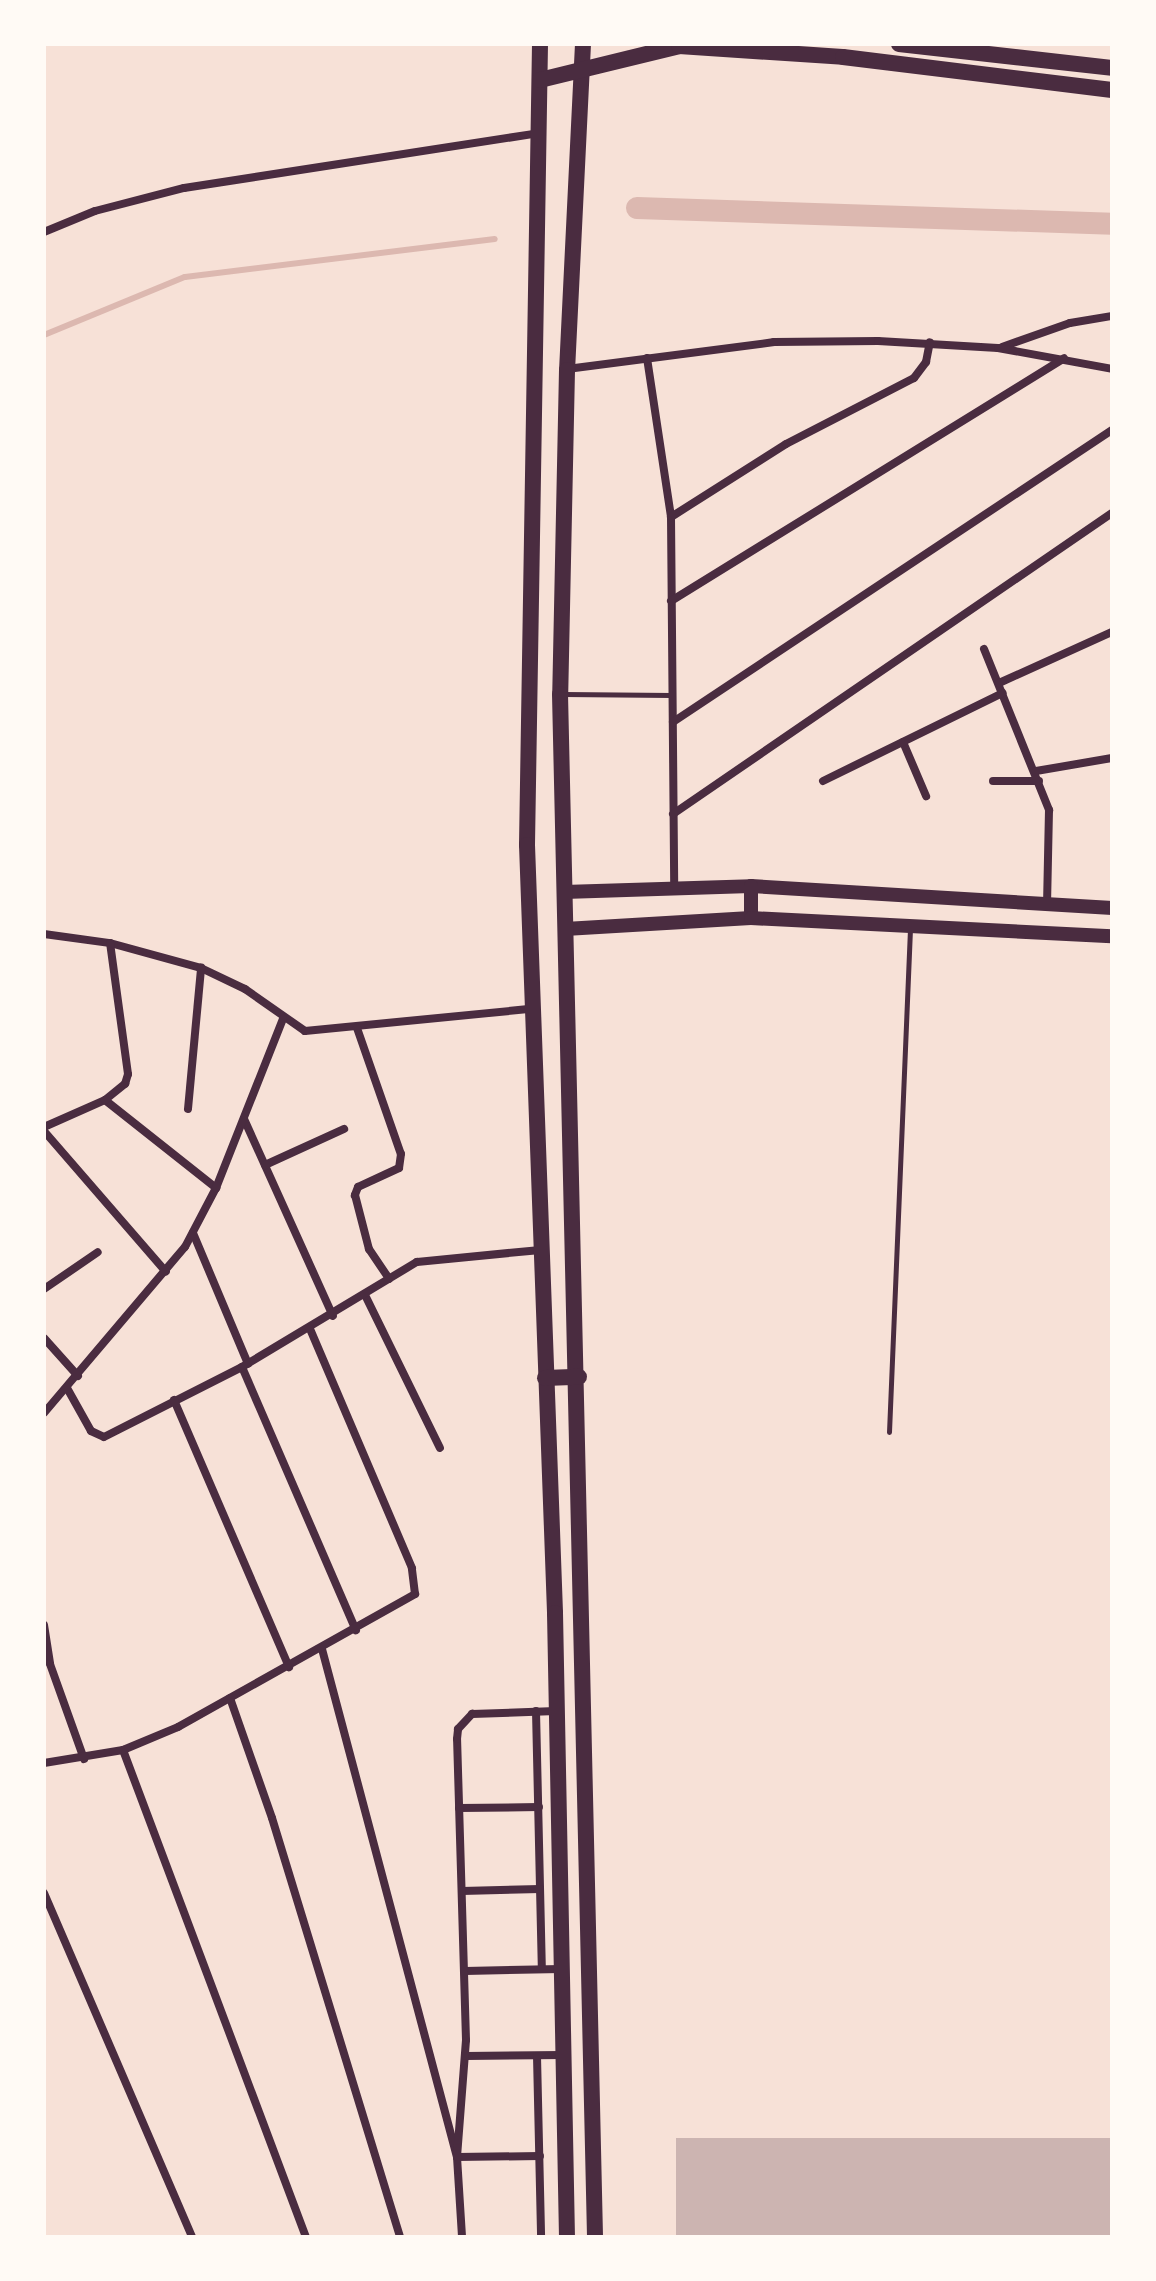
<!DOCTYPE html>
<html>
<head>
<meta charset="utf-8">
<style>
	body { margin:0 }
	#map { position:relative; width:1156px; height:2281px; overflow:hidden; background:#f7e1d7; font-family:"Fira Sans Condensed",sans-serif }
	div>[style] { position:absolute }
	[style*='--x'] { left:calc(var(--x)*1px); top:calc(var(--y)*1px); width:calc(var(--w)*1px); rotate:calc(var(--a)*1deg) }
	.stream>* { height:6px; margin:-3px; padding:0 3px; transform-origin:3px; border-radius:3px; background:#dcb8b0 }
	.canal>* { height:22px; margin:-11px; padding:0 11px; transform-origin:11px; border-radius:11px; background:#dcb8b0 }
	.building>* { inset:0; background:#ccb4b1; transform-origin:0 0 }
	.service>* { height:5px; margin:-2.5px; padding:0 2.5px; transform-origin:2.5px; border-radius:2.5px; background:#4a2c40 }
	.minor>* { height:8px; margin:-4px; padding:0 4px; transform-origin:4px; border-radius:4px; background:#4a2c40 }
	.secondary>* { height:14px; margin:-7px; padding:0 7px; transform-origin:7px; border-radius:7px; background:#4a2c40 }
	.primary>* { height:16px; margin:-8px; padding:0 8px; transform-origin:8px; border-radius:8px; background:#4a2c40 }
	span { translate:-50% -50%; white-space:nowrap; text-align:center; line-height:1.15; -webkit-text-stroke:6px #fffaf5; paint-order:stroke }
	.frame { position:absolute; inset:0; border:46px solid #fffaf5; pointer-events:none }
</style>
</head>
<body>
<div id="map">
	<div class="stream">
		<div style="--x:44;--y:335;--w:152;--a:-22.4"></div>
		<div style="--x:185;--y:277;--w:312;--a:-7"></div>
	</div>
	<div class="canal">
		<div style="--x:637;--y:208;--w:475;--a:1.9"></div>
	</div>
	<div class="building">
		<div style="left:676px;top:2138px;width:436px;height:99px"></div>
	</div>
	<div class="service">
		<div style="--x:564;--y:694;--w:107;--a:0.5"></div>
		<div style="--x:889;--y:1432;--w:504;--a:-87.61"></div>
	</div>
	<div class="minor">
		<div style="--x:44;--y:232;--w:55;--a:-22.4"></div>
		<div style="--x:95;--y:211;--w:92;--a:-14.5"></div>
		<div style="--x:184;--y:188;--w:359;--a:-8.8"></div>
		<div style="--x:1002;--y:347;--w:72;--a:-19.4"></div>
		<div style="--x:1070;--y:323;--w:43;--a:-9.5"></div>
		<div style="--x:647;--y:358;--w:161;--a:81.4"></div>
		<div style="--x:671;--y:517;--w:370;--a:89.5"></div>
		<div style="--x:567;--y:369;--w:209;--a:-7.4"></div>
		<div style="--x:774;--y:342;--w:104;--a:-0.6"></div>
		<div style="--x:878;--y:341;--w:120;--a:3.3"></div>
		<div style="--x:998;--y:348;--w:116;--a:10.4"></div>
		<div style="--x:671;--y:517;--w:136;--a:-32.4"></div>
		<div style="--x:786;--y:444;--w:144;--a:-27.3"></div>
		<div style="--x:914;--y:378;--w:20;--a:-53"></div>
		<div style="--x:926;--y:362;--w:20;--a:-79"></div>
		<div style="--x:671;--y:601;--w:462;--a:-31.7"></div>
		<div style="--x:984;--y:649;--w:174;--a:68"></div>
		<div style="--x:1049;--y:810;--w:93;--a:91.2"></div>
		<div style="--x:999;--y:683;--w:124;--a:-24.3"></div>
		<div style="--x:673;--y:722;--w:527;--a:-33.63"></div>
		<div style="--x:903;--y:742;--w:59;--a:66.9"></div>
		<div style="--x:1036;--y:771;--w:77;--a:-9.7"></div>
		<div style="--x:823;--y:781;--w:200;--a:-26.1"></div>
		<div style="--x:993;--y:781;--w:46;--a:0"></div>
		<div style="--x:673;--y:814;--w:532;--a:-34.44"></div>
		<div style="--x:44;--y:934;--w:67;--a:7.8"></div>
		<div style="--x:110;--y:943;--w:94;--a:15.4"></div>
		<div style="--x:201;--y:968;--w:49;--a:25.5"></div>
		<div style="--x:245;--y:989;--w:73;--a:35"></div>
		<div style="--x:305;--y:1031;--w:227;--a:-5.6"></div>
		<div style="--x:357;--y:1028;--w:133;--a:70.8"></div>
		<div style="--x:401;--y:1154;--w:14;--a:98"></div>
		<div style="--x:399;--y:1168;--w:45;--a:155.1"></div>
		<div style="--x:358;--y:1187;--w:9;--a:111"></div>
		<div style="--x:355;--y:1195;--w:56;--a:75.5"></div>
		<div style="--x:369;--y:1249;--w:36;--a:56"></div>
		<div style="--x:105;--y:1100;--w:142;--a:38.4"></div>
		<div style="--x:188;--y:1109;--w:142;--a:-84.7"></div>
		<div style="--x:244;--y:1119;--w:216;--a:65.7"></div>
		<div style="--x:44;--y:1127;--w:67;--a:-23.9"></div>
		<div style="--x:105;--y:1100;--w:26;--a:-39"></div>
		<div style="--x:125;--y:1084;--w:10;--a:-73"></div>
		<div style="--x:128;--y:1074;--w:132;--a:-97.8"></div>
		<div style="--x:44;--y:1131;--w:186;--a:49.1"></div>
		<div style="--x:265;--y:1165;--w:87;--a:-24.5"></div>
		<div style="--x:193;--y:1233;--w:142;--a:67.2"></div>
		<div style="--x:44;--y:1289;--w:65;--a:-34.4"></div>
		<div style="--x:366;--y:1297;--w:168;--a:63.9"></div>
		<div style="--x:44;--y:1338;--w:51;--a:48.2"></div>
		<div style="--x:242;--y:1367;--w:287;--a:66.6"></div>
		<div style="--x:67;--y:1388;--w:49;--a:60.8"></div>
		<div style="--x:91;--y:1431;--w:14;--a:25"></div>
		<div style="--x:104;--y:1437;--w:155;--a:-26.9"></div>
		<div style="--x:242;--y:1367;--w:204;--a:-31"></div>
		<div style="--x:417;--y:1262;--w:124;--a:-5.6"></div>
		<div style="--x:174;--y:1400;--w:291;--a:66.7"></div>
		<div style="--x:44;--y:1413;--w:218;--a:-49.7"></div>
		<div style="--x:185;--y:1247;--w:67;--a:-62.3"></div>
		<div style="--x:216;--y:1188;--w:182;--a:-68.4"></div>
		<div style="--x:44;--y:1625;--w:39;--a:81"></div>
		<div style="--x:50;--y:1664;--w:101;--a:70.3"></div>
		<div style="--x:322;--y:1649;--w:526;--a:75.12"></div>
		<div style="--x:457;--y:2157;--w:80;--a:86.4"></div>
		<div style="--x:230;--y:1698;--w:127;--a:70.7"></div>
		<div style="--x:272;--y:1818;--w:438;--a:73"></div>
		<div style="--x:536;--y:1711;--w:258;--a:88.7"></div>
		<div style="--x:123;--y:1750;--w:520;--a:69.41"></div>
		<div style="--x:44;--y:1763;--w:80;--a:-9.3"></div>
		<div style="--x:123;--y:1750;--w:60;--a:-22.7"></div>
		<div style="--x:178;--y:1727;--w:272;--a:-29.3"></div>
		<div style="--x:415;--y:1594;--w:26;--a:-97"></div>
		<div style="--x:412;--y:1568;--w:260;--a:-113.1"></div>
		<div style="--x:459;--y:1808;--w:80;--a:-0.7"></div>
		<div style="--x:462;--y:1891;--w:78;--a:-1.5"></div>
		<div style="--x:44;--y:1893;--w:374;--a:66.7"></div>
		<div style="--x:465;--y:1971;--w:96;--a:-1.2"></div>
		<div style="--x:466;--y:2056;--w:96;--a:-0.6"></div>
		<div style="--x:537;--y:2056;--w:181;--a:88.7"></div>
		<div style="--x:540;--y:2156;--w:83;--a:179.3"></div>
		<div style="--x:457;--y:2157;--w:117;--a:-85.6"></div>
		<div style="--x:466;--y:2040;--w:301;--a:-91.7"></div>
		<div style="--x:457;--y:1739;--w:10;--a:-84"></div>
		<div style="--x:458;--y:1729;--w:21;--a:-47"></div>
		<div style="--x:472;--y:1714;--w:84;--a:-2"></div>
	</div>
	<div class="secondary">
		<div style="--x:564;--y:892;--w:187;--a:-1.8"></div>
		<div style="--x:751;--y:886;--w:362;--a:3.5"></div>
		<div style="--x:751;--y:918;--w:32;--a:-90"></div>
		<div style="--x:565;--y:929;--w:186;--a:-3.4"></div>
		<div style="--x:751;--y:918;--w:361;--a:2.9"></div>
	</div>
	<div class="primary">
		<div style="--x:540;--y:44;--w:801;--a:90.93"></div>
		<div style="--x:527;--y:845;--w:769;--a:87.91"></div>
		<div style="--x:555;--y:1613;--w:624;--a:88.9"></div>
		<div style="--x:583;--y:44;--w:326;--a:92.8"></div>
		<div style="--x:567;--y:370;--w:324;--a:91.2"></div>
		<div style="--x:560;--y:694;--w:1543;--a:88.7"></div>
		<div style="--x:899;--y:44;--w:214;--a:6.4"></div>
		<div style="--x:540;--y:80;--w:143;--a:-13.7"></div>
		<div style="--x:679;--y:46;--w:164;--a:3.8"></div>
		<div style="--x:843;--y:57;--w:271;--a:7"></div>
		<div style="--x:545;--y:1378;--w:34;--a:-2"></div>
	</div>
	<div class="frame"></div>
</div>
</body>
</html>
